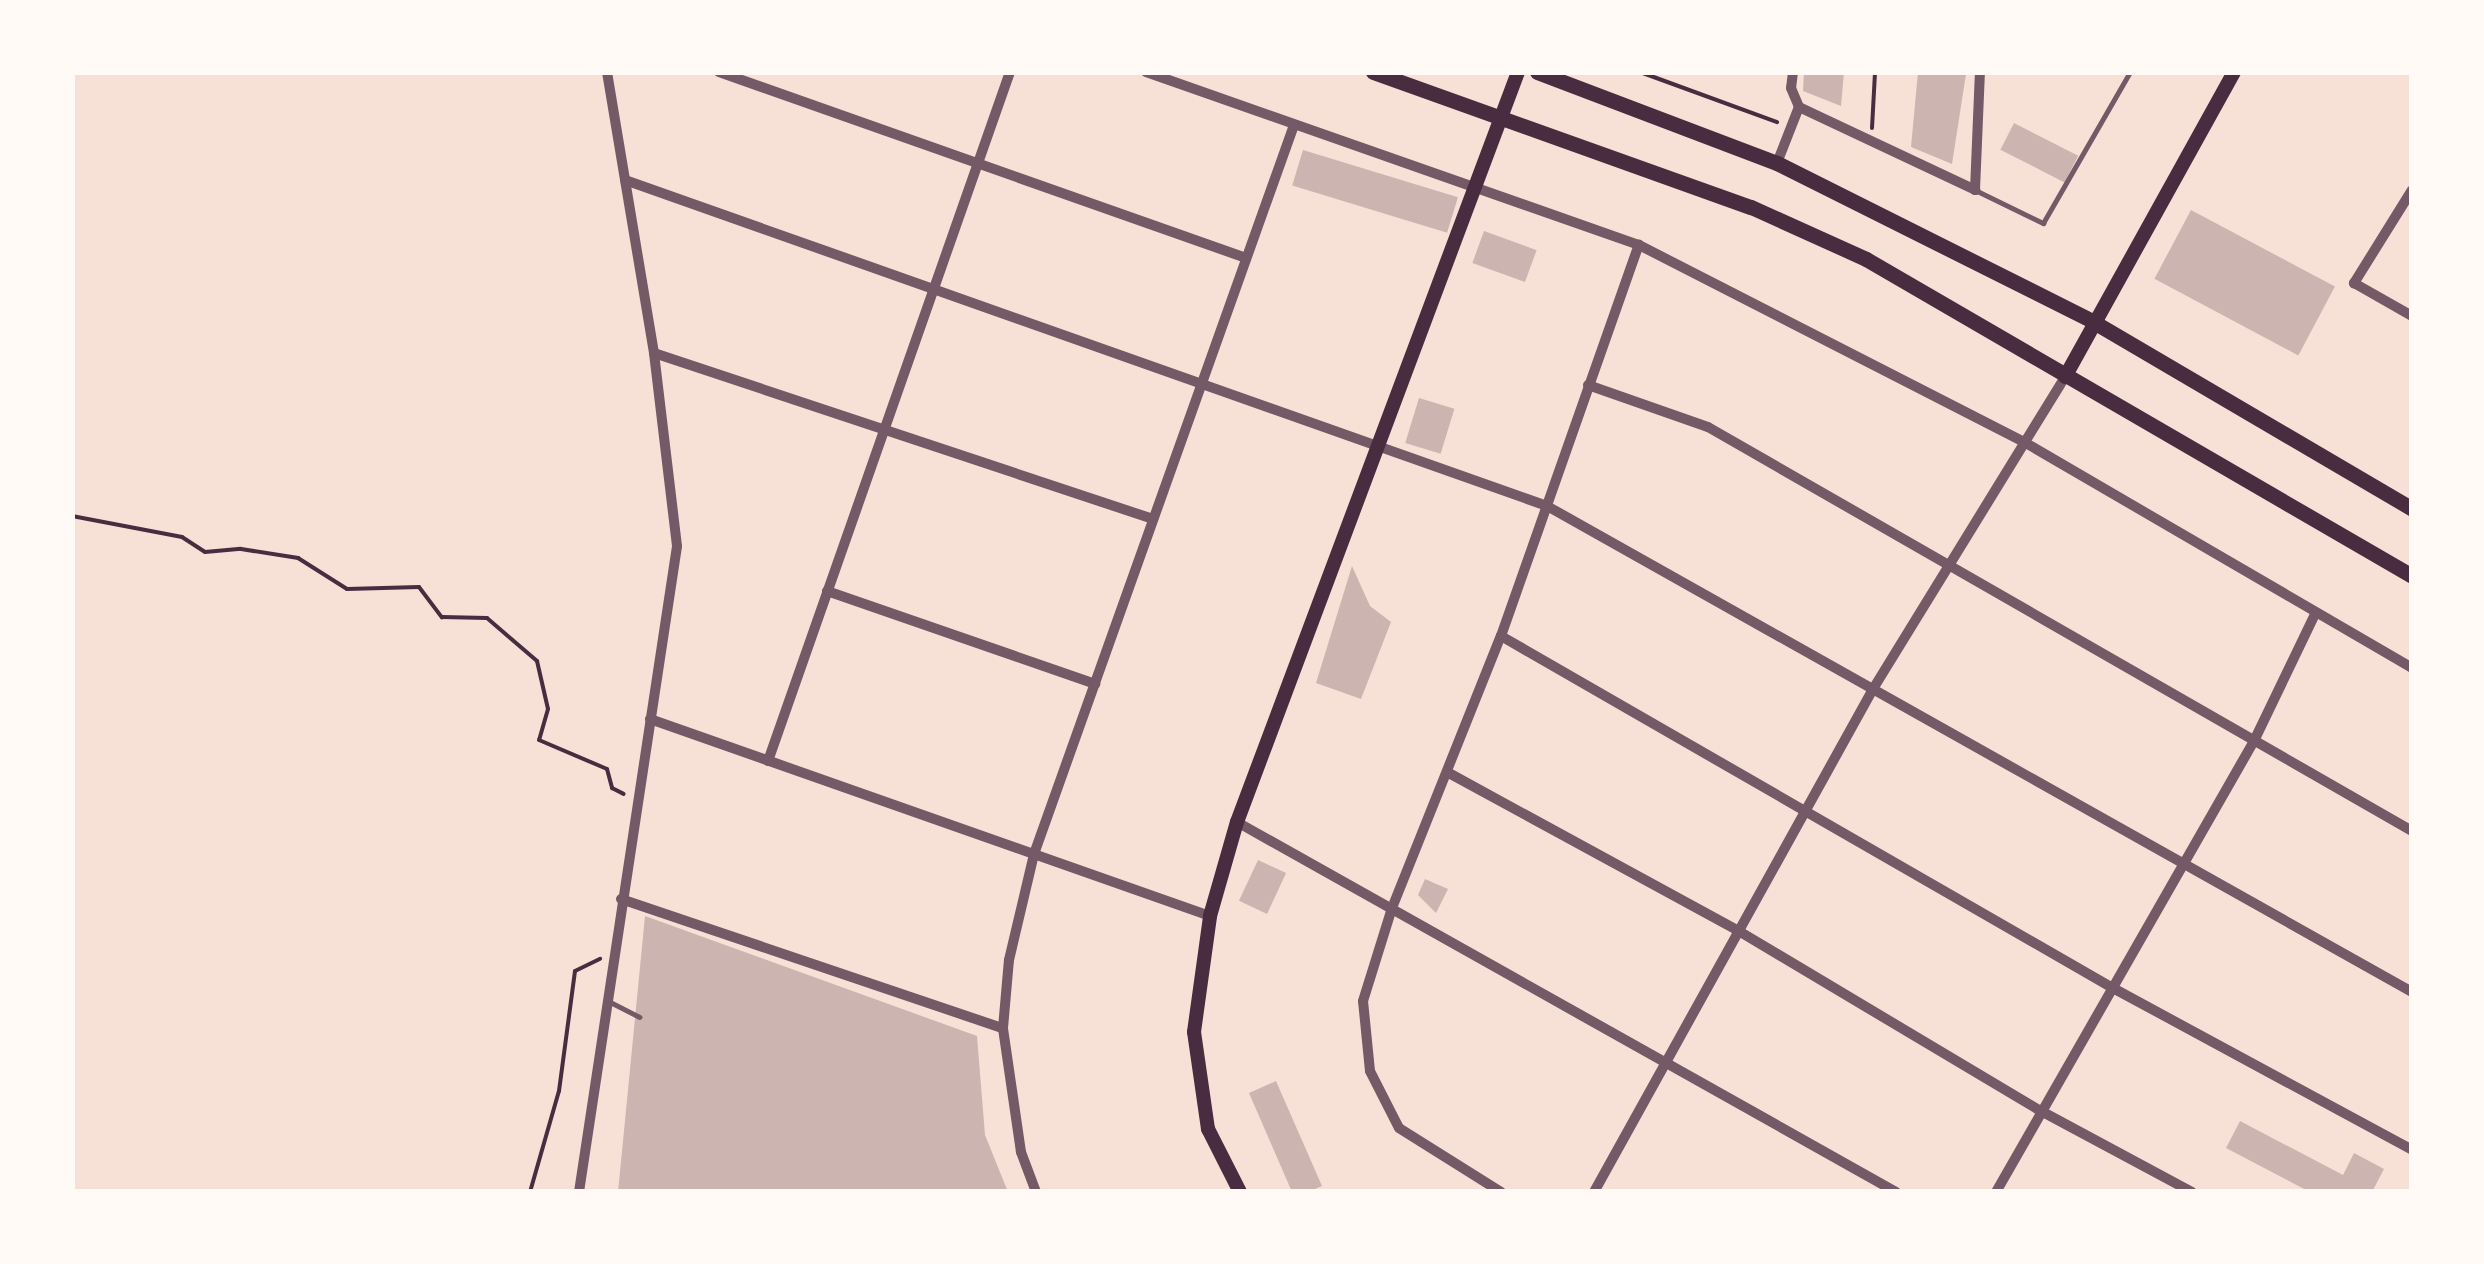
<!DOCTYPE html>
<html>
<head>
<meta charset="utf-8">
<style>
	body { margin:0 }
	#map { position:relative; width:2484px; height:1264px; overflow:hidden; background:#f7e1d7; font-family:"PT Serif",serif }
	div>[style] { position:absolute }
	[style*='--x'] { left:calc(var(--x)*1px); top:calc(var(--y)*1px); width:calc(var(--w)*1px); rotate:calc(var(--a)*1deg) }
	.building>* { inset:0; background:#ccb4b1; transform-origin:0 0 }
	.path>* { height:4px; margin:-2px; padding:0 2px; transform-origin:2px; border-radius:2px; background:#4a2c40 }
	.service>* { height:5px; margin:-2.5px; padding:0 2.5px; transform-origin:2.5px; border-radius:2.5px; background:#755966 }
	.minor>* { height:10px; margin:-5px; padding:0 5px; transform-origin:5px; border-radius:5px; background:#755966 }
	.secondary>* { height:14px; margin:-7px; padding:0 7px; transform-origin:7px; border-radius:7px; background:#4a2c40 }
	.primary>* { height:15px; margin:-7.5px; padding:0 7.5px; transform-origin:7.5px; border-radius:7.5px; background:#4a2c40 }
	span { translate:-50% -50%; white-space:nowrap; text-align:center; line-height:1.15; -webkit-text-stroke:10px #fffaf5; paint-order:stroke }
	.frame { position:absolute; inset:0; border:75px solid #fffaf5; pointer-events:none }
</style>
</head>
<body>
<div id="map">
	<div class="building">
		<div style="clip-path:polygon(1804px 72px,1844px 72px,1841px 106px,1803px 91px)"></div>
		<div style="clip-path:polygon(1918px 72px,1966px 74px,1952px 164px,1911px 147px)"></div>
		<div style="left:2014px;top:123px;width:72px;height:30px;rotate:27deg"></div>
		<div style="left:1303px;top:150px;width:162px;height:37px;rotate:17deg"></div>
		<div style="left:2191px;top:210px;width:163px;height:78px;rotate:28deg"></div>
		<div style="left:1484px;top:231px;width:56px;height:34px;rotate:20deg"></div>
		<div style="left:1419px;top:398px;width:37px;height:47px;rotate:17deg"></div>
		<div style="clip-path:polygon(1352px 566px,1370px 606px,1391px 622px,1361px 699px,1316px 683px)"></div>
		<div style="left:1258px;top:860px;width:31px;height:45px;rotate:25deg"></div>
		<div style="clip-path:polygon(1425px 879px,1448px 889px,1436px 913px,1418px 895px)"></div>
		<div style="clip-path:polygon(645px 916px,977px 1036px,985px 1135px,1008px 1192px,618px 1192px)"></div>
		<div style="clip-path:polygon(1276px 1081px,1322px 1186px,1308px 1192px,1292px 1192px,1249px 1093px)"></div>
		<div style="clip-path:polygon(2240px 1121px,2343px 1175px,2354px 1153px,2384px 1169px,2372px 1192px,2310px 1192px,2226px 1148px)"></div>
	</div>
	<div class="path">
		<div style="--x:1640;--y:72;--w:146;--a:20.1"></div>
		<div style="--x:1872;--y:128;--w:56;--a:-86.9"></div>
		<div style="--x:72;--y:516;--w:112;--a:10.8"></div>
		<div style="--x:182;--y:537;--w:27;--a:33"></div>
		<div style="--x:205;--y:552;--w:36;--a:-5"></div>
		<div style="--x:241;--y:549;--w:58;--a:9"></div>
		<div style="--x:298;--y:558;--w:58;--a:32.3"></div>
		<div style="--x:347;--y:589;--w:72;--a:-1.6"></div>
		<div style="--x:419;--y:587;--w:38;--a:53"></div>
		<div style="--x:442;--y:617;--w:45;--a:1.3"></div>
		<div style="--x:487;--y:618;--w:66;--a:40.7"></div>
		<div style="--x:537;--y:661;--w:49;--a:77.1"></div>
		<div style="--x:548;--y:709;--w:32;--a:106"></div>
		<div style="--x:539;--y:740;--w:74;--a:23.1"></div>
		<div style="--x:607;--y:769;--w:20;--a:75"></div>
		<div style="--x:612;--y:788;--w:13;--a:27"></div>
		<div style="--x:530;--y:1192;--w:105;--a:-74"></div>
		<div style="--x:559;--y:1091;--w:121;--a:-82.4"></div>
		<div style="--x:575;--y:971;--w:28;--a:-26"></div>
	</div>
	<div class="service">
		<div style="--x:1975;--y:190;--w:76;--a:25.9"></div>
		<div style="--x:2043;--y:223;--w:174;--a:-60.1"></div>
		<div style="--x:610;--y:1002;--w:33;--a:27"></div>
	</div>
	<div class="minor">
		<div style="--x:719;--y:72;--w:559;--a:19.44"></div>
		<div style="--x:1146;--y:72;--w:522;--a:19.34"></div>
		<div style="--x:1639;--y:245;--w:432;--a:27.1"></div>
		<div style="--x:2024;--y:442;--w:449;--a:30.2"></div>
		<div style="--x:1793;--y:72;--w:16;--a:97"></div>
		<div style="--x:1791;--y:88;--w:21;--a:67"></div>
		<div style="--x:1777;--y:163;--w:60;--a:-68.6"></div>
		<div style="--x:1799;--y:107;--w:195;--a:25.2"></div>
		<div style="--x:1975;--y:190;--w:118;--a:-87.6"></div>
		<div style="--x:625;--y:180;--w:978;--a:19.47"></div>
		<div style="--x:1547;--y:506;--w:992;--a:29.33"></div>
		<div style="--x:2412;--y:190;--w:110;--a:121.9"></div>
		<div style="--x:2354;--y:283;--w:67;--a:29.6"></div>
		<div style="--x:654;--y:353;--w:526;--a:18.4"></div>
		<div style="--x:1588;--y:385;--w:127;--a:19.3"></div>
		<div style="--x:1708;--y:427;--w:812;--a:29.85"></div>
		<div style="--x:827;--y:591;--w:284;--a:19.1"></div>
		<div style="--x:1501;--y:636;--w:704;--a:29.92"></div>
		<div style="--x:2111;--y:987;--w:342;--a:28.4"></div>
		<div style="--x:650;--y:719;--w:594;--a:19.38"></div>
		<div style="--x:768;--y:761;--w:730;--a:-70.65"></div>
		<div style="--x:1447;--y:772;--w:330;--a:28.6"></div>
		<div style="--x:1737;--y:930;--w:354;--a:30.8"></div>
		<div style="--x:2041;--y:1111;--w:171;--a:28.2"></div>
		<div style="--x:1237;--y:822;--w:756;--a:29.31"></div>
		<div style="--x:621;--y:899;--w:403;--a:18.7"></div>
		<div style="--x:579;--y:1192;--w:653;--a:-81.37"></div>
		<div style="--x:677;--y:546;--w:194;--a:-96.8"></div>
		<div style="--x:654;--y:353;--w:285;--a:-99.5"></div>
		<div style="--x:1036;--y:1192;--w:43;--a:-110.6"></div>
		<div style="--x:1021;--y:1152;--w:125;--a:-98.3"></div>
		<div style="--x:1003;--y:1028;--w:68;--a:-85"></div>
		<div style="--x:1009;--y:960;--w:109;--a:-76.7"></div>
		<div style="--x:1034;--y:854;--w:774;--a:-70.37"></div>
		<div style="--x:1501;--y:1192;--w:120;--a:-147.9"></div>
		<div style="--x:1399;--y:1128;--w:64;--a:-117"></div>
		<div style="--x:1370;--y:1071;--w:70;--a:-95.7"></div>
		<div style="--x:1363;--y:1001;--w:97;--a:-72.7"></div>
		<div style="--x:1392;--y:908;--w:293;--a:-68.2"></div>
		<div style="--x:1501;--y:636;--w:415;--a:-70.6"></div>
		<div style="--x:1594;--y:1192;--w:575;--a:-60.98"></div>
		<div style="--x:1873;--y:689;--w:366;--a:-58.4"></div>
		<div style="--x:1996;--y:1192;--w:520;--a:-60.23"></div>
		<div style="--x:2254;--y:741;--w:141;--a:-64.3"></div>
	</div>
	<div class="secondary">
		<div style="--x:2065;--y:377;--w:349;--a:-61"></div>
		<div style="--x:1240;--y:1192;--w:71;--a:-116.9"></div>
		<div style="--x:1208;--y:1129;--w:98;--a:-98.2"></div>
		<div style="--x:1194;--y:1032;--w:117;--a:-82.1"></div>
		<div style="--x:1210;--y:916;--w:98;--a:-74"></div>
		<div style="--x:1237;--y:822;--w:801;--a:-69.46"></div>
	</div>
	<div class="primary">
		<div style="--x:1373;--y:72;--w:401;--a:19.7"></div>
		<div style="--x:1751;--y:207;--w:126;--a:24.3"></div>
		<div style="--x:1866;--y:259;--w:631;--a:30.14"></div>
		<div style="--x:1537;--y:72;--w:257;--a:20.8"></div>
		<div style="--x:1777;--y:163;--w:352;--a:26.6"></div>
		<div style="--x:2092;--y:321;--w:371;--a:30.4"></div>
	</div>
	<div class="frame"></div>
</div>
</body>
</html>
